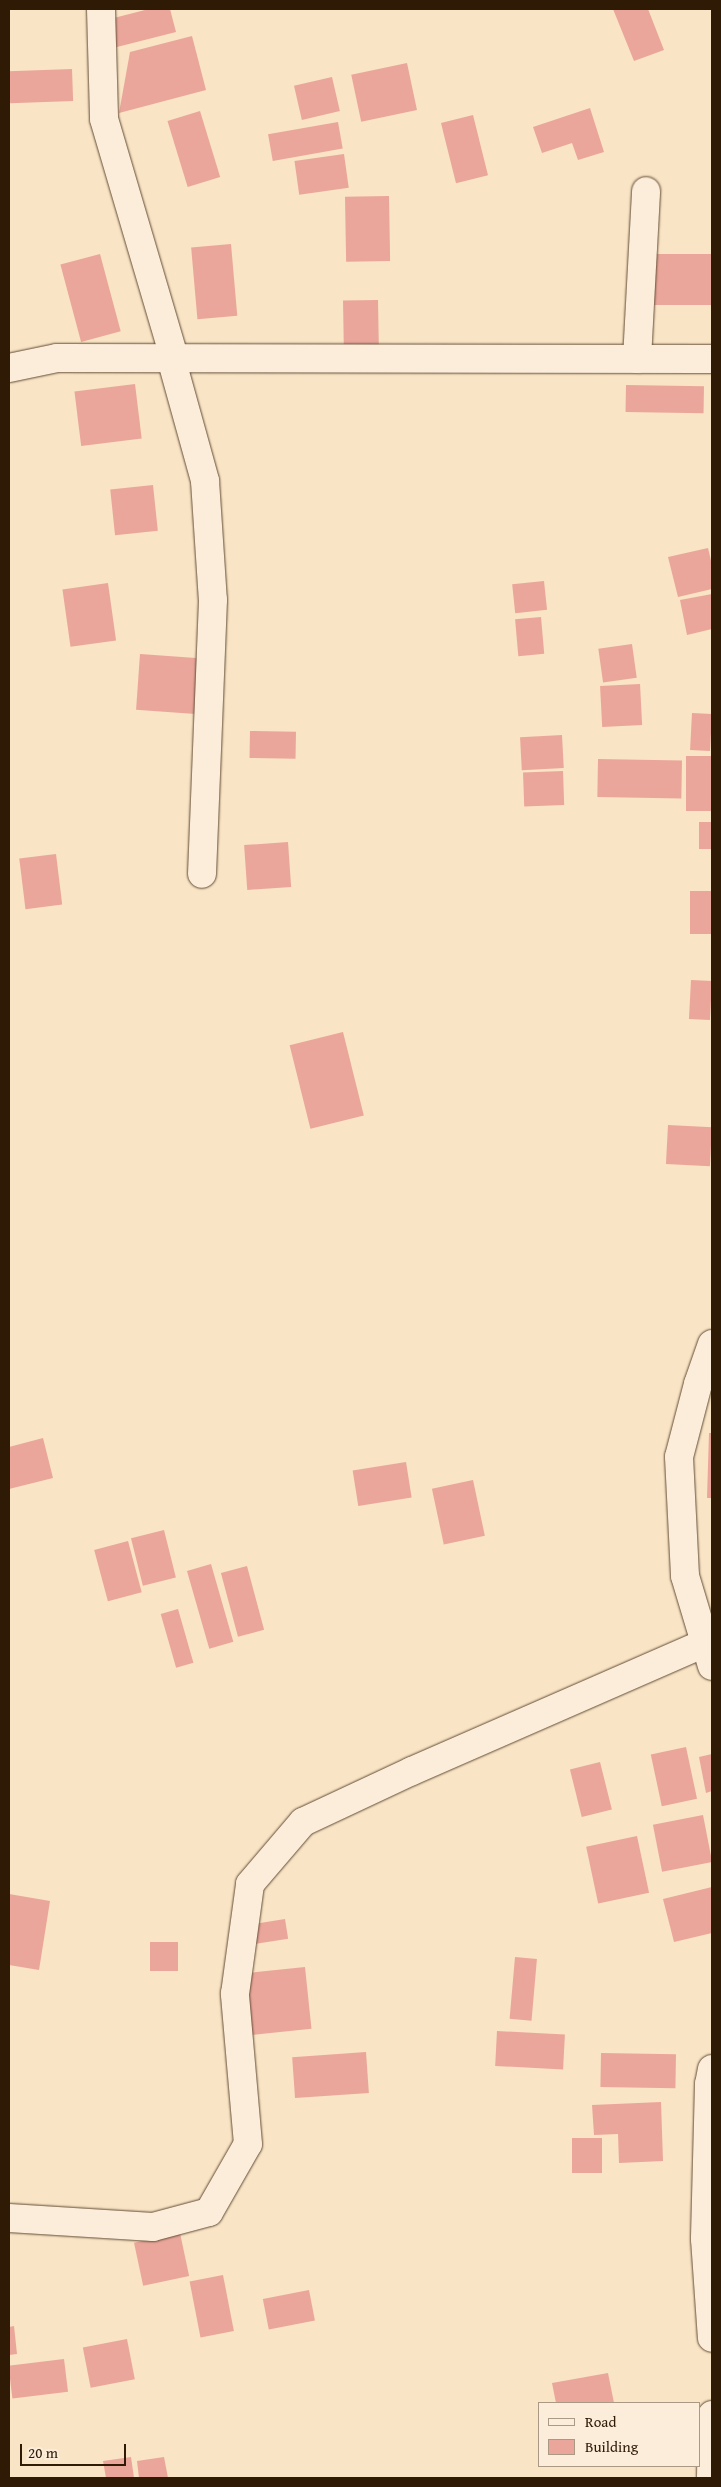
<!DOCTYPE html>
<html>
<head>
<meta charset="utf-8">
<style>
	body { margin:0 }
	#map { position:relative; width:721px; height:2487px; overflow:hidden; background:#f9e4c5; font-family:"Gentium Book Plus",serif }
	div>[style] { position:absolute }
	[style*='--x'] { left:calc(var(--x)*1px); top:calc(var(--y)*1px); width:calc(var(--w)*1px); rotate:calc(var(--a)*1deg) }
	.building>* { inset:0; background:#eaa69a; transform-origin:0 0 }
	.roads { filter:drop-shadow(0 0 1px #624c36) drop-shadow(0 0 1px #624c36) }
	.minor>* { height:28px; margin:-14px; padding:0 14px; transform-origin:14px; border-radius:14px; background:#fbedd9 }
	span { translate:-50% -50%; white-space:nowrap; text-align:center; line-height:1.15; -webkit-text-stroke:4px #fbedd9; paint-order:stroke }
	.frame { position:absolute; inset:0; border:10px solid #2f1a06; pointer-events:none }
	.legend { position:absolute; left:538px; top:2402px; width:162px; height:65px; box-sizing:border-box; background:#fbedd9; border:1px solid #a99985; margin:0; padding:6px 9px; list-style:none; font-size:15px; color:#2f1a06 }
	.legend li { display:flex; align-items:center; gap:10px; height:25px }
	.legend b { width:25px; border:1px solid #a99985 }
	.scale { position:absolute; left:20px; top:2444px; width:106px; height:22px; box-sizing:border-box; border:2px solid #2f1a06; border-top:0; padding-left:6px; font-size:15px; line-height:18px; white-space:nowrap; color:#2f1a06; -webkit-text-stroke:4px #fbedd9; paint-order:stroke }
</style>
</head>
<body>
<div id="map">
	<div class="building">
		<div style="clip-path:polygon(149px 9px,170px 9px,176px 32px,113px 48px,106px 20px)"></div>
		<div style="clip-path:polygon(613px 9px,648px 9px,664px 50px,634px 61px)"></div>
		<div style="clip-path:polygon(192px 36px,206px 90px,119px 113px,130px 52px)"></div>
		<div style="left:407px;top:63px;width:48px;height:57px;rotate:78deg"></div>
		<div style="left:72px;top:69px;width:32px;height:63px;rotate:88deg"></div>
		<div style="left:332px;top:77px;width:35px;height:39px;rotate:77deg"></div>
		<div style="clip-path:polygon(590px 108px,604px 152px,578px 160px,572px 143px,542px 153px,533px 127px)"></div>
		<div style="left:200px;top:111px;width:69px;height:34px;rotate:73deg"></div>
		<div style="left:473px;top:115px;width:62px;height:33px;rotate:76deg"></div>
		<div style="left:338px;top:122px;width:27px;height:71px;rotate:80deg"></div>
		<div style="left:344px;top:154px;width:34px;height:50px;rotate:82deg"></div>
		<div style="left:389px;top:196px;width:65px;height:44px;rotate:89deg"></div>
		<div style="left:231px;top:244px;width:72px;height:40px;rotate:85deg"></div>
		<div style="left:100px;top:254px;width:80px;height:41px;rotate:75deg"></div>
		<div style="left:649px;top:254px;width:63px;height:51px"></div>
		<div style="left:378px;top:300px;width:56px;height:35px;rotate:89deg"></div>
		<div style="left:135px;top:384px;width:55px;height:61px;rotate:83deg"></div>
		<div style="left:626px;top:385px;width:78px;height:27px;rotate:1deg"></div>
		<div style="left:153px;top:485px;width:46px;height:43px;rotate:84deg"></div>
		<div style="clip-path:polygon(708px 548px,712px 565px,712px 589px,678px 597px,668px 557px)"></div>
		<div style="left:544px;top:581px;width:29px;height:32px;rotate:84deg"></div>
		<div style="left:108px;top:583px;width:58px;height:46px;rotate:82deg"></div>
		<div style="clip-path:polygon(712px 594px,712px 629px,687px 635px,680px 600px)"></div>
		<div style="left:541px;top:617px;width:37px;height:26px;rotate:85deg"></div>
		<div style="left:632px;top:644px;width:34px;height:34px;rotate:82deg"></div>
		<div style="left:140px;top:654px;width:63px;height:56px;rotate:4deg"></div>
		<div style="left:640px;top:684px;width:41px;height:40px;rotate:87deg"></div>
		<div style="left:692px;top:713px;width:20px;height:37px;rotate:3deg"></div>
		<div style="left:250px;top:731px;width:46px;height:27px;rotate:1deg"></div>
		<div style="left:562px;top:735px;width:33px;height:42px;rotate:87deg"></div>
		<div style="left:686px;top:756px;width:26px;height:55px"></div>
		<div style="left:598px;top:759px;width:84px;height:38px;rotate:1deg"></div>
		<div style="left:563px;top:771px;width:34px;height:40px;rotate:88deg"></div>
		<div style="left:699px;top:822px;width:13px;height:27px"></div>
		<div style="left:288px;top:842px;width:45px;height:44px;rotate:86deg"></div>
		<div style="left:56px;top:854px;width:51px;height:37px;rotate:83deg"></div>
		<div style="left:690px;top:891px;width:22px;height:43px"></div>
		<div style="left:691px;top:980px;width:21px;height:39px;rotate:3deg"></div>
		<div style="left:343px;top:1032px;width:86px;height:55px;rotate:76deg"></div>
		<div style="left:668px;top:1125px;width:44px;height:39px;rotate:3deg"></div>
		<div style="clip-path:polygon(709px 1433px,712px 1433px,712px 1498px,707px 1498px)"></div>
		<div style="clip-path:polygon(43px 1438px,53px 1478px,9px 1489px,9px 1447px)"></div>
		<div style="left:406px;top:1462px;width:36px;height:54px;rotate:81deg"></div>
		<div style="left:473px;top:1480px;width:57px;height:42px;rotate:78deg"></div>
		<div style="left:164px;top:1530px;width:49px;height:34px;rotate:76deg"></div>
		<div style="left:128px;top:1541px;width:53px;height:35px;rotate:75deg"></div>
		<div style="left:211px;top:1564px;width:81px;height:25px;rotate:74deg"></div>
		<div style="left:247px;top:1566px;width:66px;height:27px;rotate:75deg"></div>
		<div style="left:178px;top:1609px;width:56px;height:18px;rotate:74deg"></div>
		<div style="left:686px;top:1747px;width:53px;height:36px;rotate:78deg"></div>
		<div style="clip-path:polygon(712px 1754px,712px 1791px,706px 1793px,699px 1757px)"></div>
		<div style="left:600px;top:1762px;width:49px;height:31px;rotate:76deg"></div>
		<div style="left:703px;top:1815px;width:48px;height:51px;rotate:79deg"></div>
		<div style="left:637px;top:1836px;width:58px;height:52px;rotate:78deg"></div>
		<div style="clip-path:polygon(712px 1887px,712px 1933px,674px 1942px,663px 1899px)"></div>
		<div style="clip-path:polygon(9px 1894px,50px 1901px,39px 1970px,9px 1965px)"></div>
		<div style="left:285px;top:1919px;width:20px;height:34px;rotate:81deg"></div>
		<div style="left:150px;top:1942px;width:28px;height:29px"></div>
		<div style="left:515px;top:1957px;width:22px;height:62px;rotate:5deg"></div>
		<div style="left:305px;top:1967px;width:62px;height:62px;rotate:84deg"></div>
		<div style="left:497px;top:2031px;width:68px;height:35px;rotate:3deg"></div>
		<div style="left:366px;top:2052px;width:41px;height:74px;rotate:86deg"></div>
		<div style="left:601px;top:2053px;width:75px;height:34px;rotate:1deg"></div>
		<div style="clip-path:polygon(661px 2102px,663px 2161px,619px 2163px,618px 2134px,594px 2135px,592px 2105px)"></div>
		<div style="left:572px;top:2138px;width:30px;height:35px"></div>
		<div style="left:180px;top:2233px;width:44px;height:47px;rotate:78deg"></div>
		<div style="left:223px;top:2275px;width:57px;height:34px;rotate:79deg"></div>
		<div style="left:309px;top:2290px;width:31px;height:47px;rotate:79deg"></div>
		<div style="clip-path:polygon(14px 2326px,17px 2354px,9px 2355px,9px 2327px)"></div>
		<div style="left:127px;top:2339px;width:41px;height:45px;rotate:79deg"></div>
		<div style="left:64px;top:2359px;width:33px;height:56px;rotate:83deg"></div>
		<div style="clip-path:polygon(608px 2373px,614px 2403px,556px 2403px,552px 2383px)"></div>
		<div style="clip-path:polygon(131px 2457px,134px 2478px,106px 2478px,103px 2461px)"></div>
		<div style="clip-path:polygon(164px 2457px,168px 2478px,139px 2478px,137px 2461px)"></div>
	</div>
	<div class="roads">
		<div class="minor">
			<div style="--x:101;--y:9;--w:110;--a:88.4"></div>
			<div style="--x:104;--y:119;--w:245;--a:73.6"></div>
			<div style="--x:173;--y:354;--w:4;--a:117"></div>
			<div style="--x:171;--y:358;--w:128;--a:74.5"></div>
			<div style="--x:205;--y:481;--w:119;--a:86.2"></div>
			<div style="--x:213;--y:600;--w:274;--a:92.3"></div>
			<div style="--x:637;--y:359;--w:168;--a:-86.9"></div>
			<div style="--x:9;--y:368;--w:49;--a:-11.8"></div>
			<div style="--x:57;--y:358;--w:655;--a:0.09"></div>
			<div style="--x:712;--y:1344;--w:42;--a:109.3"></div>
			<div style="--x:698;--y:1384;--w:75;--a:104.6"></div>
			<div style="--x:679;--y:1457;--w:119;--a:87.1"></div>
			<div style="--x:685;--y:1576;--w:94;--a:73.3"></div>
			<div style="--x:712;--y:2069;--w:15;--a:101"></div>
			<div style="--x:709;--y:2084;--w:155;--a:91.5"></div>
			<div style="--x:705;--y:2239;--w:99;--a:86"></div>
			<div style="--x:9;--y:2218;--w:144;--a:3.6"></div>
			<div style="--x:153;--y:2227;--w:58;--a:-15"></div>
			<div style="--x:209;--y:2212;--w:78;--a:-60.2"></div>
			<div style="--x:248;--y:2144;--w:151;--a:-95"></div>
			<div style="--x:235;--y:1994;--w:111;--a:-82.2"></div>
			<div style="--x:250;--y:1884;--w:82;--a:-49.5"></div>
			<div style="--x:303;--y:1822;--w:120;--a:-25.1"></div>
			<div style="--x:412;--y:1771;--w:320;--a:-23.6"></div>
			<div style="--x:711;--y:2478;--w:63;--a:-89.1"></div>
		</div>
	</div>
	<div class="frame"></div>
	<ul class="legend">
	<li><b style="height:6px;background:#fbedd9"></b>Road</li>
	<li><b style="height:14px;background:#eaa69a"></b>Building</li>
	</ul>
	<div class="scale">20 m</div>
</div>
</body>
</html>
